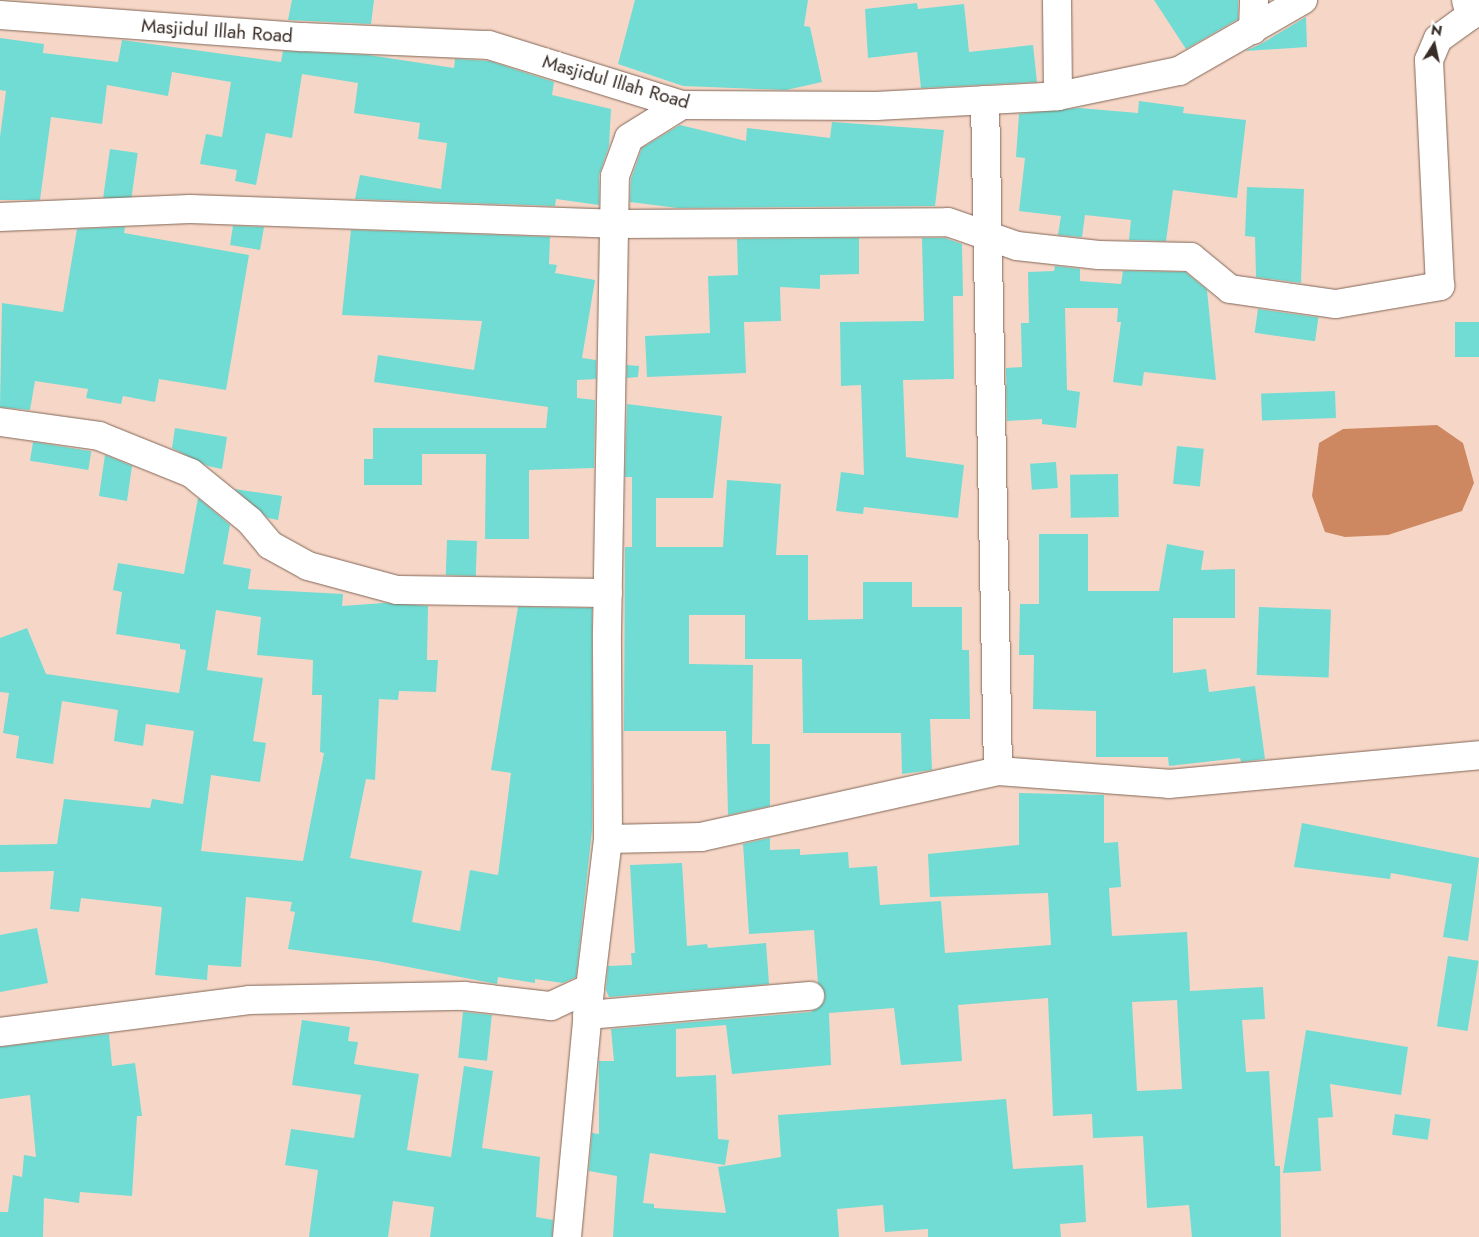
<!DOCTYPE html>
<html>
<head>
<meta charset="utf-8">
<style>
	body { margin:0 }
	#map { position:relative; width:1479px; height:1237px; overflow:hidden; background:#f6d7c7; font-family:Jost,sans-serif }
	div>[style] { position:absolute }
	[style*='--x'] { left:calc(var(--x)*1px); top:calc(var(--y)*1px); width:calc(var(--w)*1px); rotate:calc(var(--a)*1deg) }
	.water>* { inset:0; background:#cd8862 }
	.building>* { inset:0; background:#70dcd3; transform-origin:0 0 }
	.roads { filter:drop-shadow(0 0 1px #826758) drop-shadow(0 0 1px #826758) }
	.minor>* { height:28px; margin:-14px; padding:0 14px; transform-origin:14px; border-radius:14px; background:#fff }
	span { translate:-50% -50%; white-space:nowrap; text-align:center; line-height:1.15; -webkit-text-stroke:4px #fff; paint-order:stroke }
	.street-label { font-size:19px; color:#382c26 }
	.north { position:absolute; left:1409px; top:20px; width:50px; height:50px; -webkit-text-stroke:4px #fff; paint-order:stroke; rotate:10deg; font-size:14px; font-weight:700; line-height:20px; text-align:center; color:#382c26 }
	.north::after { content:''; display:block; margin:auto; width:18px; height:22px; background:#382c26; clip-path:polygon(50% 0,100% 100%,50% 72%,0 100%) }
</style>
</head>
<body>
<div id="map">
	<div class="water">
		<div style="clip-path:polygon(1437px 425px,1463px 443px,1474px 483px,1462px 511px,1388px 535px,1345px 537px,1325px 532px,1312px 496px,1319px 443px,1343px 429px)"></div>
	</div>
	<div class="building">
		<div style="clip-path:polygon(292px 0,374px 0,371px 24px,288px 20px)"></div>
		<div style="clip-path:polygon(635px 0,808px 0,804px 26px,810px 27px,822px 82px,786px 90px,683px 86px,618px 64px)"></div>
		<div style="clip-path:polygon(1154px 0,1238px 0,1238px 19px,1186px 49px)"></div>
		<div style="clip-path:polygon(917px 3px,918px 9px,964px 4px,969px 52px,1033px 45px,1037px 82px,921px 88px,917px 52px,868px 58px,865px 9px)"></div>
		<div style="clip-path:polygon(1306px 17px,1307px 47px,1245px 51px,1261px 44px)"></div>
		<div style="clip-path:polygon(0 38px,44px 44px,43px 53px,118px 62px,122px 40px,281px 62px,283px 51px,368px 55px,454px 68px,455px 59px,489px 61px,554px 82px,552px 95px,611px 109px,609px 146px,599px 175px,599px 205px,556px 199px,555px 206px,355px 199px,360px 175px,441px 189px,447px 143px,418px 139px,420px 123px,354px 113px,358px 83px,302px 74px,292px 138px,266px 133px,256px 185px,235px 181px,237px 170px,200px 164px,206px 134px,222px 137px,231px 82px,172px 72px,168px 96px,107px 85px,102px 124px,51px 117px,40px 200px,0 200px,0 137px,6px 91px,0 90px)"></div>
		<div style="clip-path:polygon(1139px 101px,1184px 107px,1183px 113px,1246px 120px,1237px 198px,1173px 190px,1166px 241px,1129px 240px,1131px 220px,1085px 215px,1082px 237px,1058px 235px,1061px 216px,1019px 211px,1025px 158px,1016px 157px,1019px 114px,1079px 108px,1138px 113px)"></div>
		<div style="clip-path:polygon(832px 122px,944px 130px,935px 206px,678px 208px,630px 202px,631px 179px,642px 148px,680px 125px,746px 141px,747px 128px,830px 138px)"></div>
		<div style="left:110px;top:149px;width:28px;height:49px;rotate:8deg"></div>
		<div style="clip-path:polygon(1247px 187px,1304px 189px,1301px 283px,1256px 277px,1255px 237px,1245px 236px)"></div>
		<div style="clip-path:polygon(233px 226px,264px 227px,260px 250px,230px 245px)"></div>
		<div style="clip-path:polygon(125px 227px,124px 233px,249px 255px,226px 390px,159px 379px,155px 402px,123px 396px,121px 404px,86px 398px,88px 389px,35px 381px,30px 410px,0 407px,2px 303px,63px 312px,77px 229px)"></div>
		<div style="clip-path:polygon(351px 230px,550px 237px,549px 264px,557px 265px,555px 273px,595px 280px,582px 358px,596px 360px,596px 379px,577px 380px,577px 398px,595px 400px,594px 468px,529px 470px,529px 539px,485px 539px,486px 454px,422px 454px,422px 485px,364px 485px,364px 459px,373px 459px,373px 428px,546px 428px,548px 407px,374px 382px,378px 355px,474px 370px,482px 321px,342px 315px)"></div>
		<div style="clip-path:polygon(859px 238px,859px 274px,820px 275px,820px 289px,780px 287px,781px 321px,744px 322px,746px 373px,647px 377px,645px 336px,710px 333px,708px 276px,738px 275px,737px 239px)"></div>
		<div style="clip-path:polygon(922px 238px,945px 238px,962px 244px,963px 296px,953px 296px,954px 379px,903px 380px,906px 457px,964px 465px,958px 518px,864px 507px,863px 514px,836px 511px,841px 472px,864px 475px,861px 385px,841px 386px,840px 322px,924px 321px)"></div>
		<div style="clip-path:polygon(1055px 266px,1080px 269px,1080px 281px,1121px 284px,1123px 271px,1185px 272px,1207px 290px,1216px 380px,1144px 372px,1142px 386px,1113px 382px,1121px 322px,1117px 322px,1118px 308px,1065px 308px,1067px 390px,1080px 392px,1076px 428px,1042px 424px,1042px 419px,1007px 421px,1006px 368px,1022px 367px,1021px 323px,1029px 323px,1028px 272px,1054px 271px)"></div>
		<div style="left:1258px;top:309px;width:61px;height:24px;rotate:8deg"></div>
		<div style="left:1479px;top:322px;width:35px;height:24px;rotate:90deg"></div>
		<div style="clip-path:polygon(627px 365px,639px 366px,638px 377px,627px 378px)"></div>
		<div style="left:1335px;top:391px;width:27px;height:74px;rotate:88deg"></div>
		<div style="clip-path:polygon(627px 404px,722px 416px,713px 498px,656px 498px,656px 547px,723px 547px,727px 480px,781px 484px,776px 555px,808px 555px,808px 620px,863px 619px,863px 582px,912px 582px,912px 607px,962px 607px,962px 650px,969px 650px,970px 719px,930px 719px,932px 770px,902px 774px,901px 733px,803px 733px,802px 659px,745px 659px,745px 615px,689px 615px,689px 664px,753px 665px,752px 744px,770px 744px,770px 806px,728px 815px,726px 731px,624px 731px,625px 547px,632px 547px,632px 477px,625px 477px)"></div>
		<div style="clip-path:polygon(175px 428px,227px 437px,222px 469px,208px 466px,172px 448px)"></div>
		<div style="left:33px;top:442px;width:59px;height:19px;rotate:9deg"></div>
		<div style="left:1177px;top:446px;width:27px;height:38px;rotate:6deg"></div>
		<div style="clip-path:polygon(105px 455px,132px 466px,127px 501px,99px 496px)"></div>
		<div style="left:1056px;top:462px;width:26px;height:26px;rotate:86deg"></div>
		<div style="left:1118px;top:474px;width:43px;height:48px;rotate:89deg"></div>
		<div style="clip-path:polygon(235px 489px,282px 496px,278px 520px,268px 518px)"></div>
		<div style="clip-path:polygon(evenodd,198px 498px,230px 525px,223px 564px,251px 569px,248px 589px,343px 594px,342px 606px,384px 603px,428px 606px,427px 660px,438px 660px,436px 692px,399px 691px,398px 700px,379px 699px,375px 780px,366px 779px,350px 858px,422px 871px,412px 922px,460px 931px,470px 870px,498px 875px,511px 773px,491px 770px,518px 607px,592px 608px,592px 830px,576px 977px,563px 983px,535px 979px,535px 983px,498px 977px,497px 984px,377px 961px,288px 949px,295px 912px,290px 911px,292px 902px,246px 897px,241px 967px,208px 965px,207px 980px,155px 975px,162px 907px,81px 898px,79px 912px,50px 909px,54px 871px,0 872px,0 845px,57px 844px,64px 799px,150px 808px,152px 799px,183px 804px,194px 731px,146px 724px,143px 746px,114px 741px,118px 710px,62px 701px,53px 764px,16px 758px,19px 736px,3px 733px,9px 693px,0 692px,0 638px,27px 628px,46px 674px,179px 693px,186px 650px,180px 649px,180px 644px,116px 634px,122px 592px,113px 590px,118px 563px,184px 574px,198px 498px,216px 610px,261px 617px,257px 655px,313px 660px,312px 695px,322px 695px,320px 752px,324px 753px,303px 861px,201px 851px,211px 775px,260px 782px,266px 743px,253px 741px,263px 678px,207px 670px,216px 610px)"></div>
		<div style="clip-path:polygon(1039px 534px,1088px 534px,1088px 591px,1159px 591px,1167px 544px,1204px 551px,1201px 570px,1235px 569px,1235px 618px,1173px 618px,1173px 673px,1206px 669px,1209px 692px,1255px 686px,1265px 759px,1241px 762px,1240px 758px,1169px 766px,1168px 757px,1096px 757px,1096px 711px,1033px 709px,1034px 655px,1019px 655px,1020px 604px,1039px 604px)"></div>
		<div style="left:447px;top:540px;width:30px;height:35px;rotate:2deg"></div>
		<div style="left:1259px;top:607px;width:72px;height:68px;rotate:2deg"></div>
		<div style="clip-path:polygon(evenodd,1019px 793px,1104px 795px,1104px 843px,1118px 842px,1121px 887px,1109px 888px,1112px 936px,1187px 932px,1190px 991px,1263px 987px,1265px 1019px,1242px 1020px,1246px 1072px,1269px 1071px,1275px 1166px,1280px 1166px,1281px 1237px,1192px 1237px,1189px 1205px,1147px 1208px,1143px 1136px,1093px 1138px,1092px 1114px,1053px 1116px,1048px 998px,958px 1005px,962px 1061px,901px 1065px,894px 1008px,829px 1013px,831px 1065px,732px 1074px,726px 1025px,676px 1029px,676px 1077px,716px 1075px,718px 1139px,729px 1140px,725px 1165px,650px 1153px,643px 1203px,654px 1204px,654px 1208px,726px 1213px,718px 1167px,781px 1157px,778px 1115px,1006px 1099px,1013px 1169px,1083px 1165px,1086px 1222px,1060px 1224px,1061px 1237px,928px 1237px,928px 1229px,885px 1232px,883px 1205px,837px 1209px,839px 1237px,613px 1237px,617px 1176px,589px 1171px,592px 1133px,599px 1134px,599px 1061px,614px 1061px,611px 1029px,811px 1012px,824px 1002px,825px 994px,818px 983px,814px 930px,749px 934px,743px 844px,770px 838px,770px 850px,800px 849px,800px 855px,848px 852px,849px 868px,877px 866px,880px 905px,941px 901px,945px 953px,1051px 945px,1048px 893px,930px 897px,928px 854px,1019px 845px,1019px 793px,1177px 1000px,1182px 1089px,1137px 1091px,1132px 1002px,1177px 1000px)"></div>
		<div style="clip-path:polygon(1302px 823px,1479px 858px,1468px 941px,1443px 937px,1452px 884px,1391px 873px,1390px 879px,1294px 867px)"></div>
		<div style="clip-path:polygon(682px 863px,687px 946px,707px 944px,708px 948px,766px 943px,769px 984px,609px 997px,606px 990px,608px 966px,632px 965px,631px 953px,635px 953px,630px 865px)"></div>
		<div style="clip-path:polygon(37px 928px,48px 983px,0 992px,0 935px)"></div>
		<div style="left:1448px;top:956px;width:31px;height:71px;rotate:9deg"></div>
		<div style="left:463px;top:1012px;width:29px;height:46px;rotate:6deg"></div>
		<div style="clip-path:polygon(302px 1020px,350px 1027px,348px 1041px,358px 1042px,354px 1064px,419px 1074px,407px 1150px,451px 1157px,464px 1066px,493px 1071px,482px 1148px,540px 1157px,536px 1217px,553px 1220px,552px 1237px,430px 1237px,434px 1207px,393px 1201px,388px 1237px,309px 1237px,318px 1170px,285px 1165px,291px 1129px,354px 1138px,361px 1095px,292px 1085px)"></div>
		<div style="clip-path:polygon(1306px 1030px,1408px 1047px,1401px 1095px,1330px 1084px,1333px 1117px,1318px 1118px,1321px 1171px,1283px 1173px)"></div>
		<div style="clip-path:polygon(109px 1034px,112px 1066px,135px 1063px,142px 1116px,137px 1116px,132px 1196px,80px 1192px,79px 1203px,44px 1198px,43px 1237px,0 1237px,0 1212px,8px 1212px,13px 1175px,22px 1177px,24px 1155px,36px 1157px,30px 1095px,0 1099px,0 1047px)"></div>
		<div style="left:1395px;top:1114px;width:36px;height:21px;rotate:8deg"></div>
	</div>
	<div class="roads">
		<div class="minor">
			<div style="--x:1057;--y:0;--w:96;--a:89.4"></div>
			<div style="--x:0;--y:15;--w:304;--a:4.2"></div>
			<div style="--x:303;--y:37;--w:186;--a:2.5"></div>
			<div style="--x:489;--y:45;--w:202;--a:17.3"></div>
			<div style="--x:682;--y:105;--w:194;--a:0.3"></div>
			<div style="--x:876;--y:106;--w:182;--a:-3.1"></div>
			<div style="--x:1058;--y:96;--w:124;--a:-11.7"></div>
			<div style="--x:1179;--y:71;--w:143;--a:-29.8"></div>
			<div style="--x:1253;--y:30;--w:30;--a:-88"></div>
			<div style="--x:985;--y:100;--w:671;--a:88.89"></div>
			<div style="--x:0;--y:217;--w:190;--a:-2.4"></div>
			<div style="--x:190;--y:209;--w:425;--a:2"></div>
			<div style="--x:615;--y:224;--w:333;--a:-0.3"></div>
			<div style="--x:948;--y:222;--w:73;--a:19.2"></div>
			<div style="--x:1017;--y:246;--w:82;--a:6.3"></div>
			<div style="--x:1099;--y:255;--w:92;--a:1.2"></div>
			<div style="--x:1191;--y:257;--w:50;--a:39.4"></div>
			<div style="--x:1230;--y:289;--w:107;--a:8.1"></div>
			<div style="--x:1336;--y:304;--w:106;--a:-9.8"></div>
			<div style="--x:1440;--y:286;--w:226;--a:-92.8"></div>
			<div style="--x:1429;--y:60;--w:23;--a:-67"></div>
			<div style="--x:1438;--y:39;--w:39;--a:-36"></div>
			<div style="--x:1470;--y:16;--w:16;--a:-104"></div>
			<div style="--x:0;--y:422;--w:100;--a:8"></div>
			<div style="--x:99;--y:436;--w:99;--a:21.9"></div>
			<div style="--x:191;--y:473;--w:76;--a:39.1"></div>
			<div style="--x:250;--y:521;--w:31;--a:50"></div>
			<div style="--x:270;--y:545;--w:43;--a:28.9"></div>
			<div style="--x:308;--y:566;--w:92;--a:15.1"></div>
			<div style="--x:397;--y:590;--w:211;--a:0.8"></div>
			<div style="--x:608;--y:839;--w:207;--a:-90.3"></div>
			<div style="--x:607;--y:632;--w:456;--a:-89"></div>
			<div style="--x:615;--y:176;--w:40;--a:-69.8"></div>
			<div style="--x:629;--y:138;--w:62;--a:-31.9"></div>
			<div style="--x:587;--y:1015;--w:224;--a:-4.9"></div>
			<div style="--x:0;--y:1032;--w:251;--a:-7.3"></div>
			<div style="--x:249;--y:1000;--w:215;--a:-1.1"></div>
			<div style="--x:464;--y:996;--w:88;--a:6.6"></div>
			<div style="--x:551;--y:1006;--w:43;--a:-24.8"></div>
			<div style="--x:590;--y:988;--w:150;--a:-83.1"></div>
			<div style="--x:608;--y:839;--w:93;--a:-1.2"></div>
			<div style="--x:701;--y:837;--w:304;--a:-12.5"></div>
			<div style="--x:998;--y:771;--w:171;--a:4.3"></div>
			<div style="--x:1169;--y:784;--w:311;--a:-5.3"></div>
			<div style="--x:567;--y:1237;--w:250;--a:-84.7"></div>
		</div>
	</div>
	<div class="street-label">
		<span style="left:217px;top:31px;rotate:4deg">Masjidul Illah Road</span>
		<span style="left:616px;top:82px;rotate:16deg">Masjidul Illah Road</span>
	</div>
	<div class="north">N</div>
</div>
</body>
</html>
